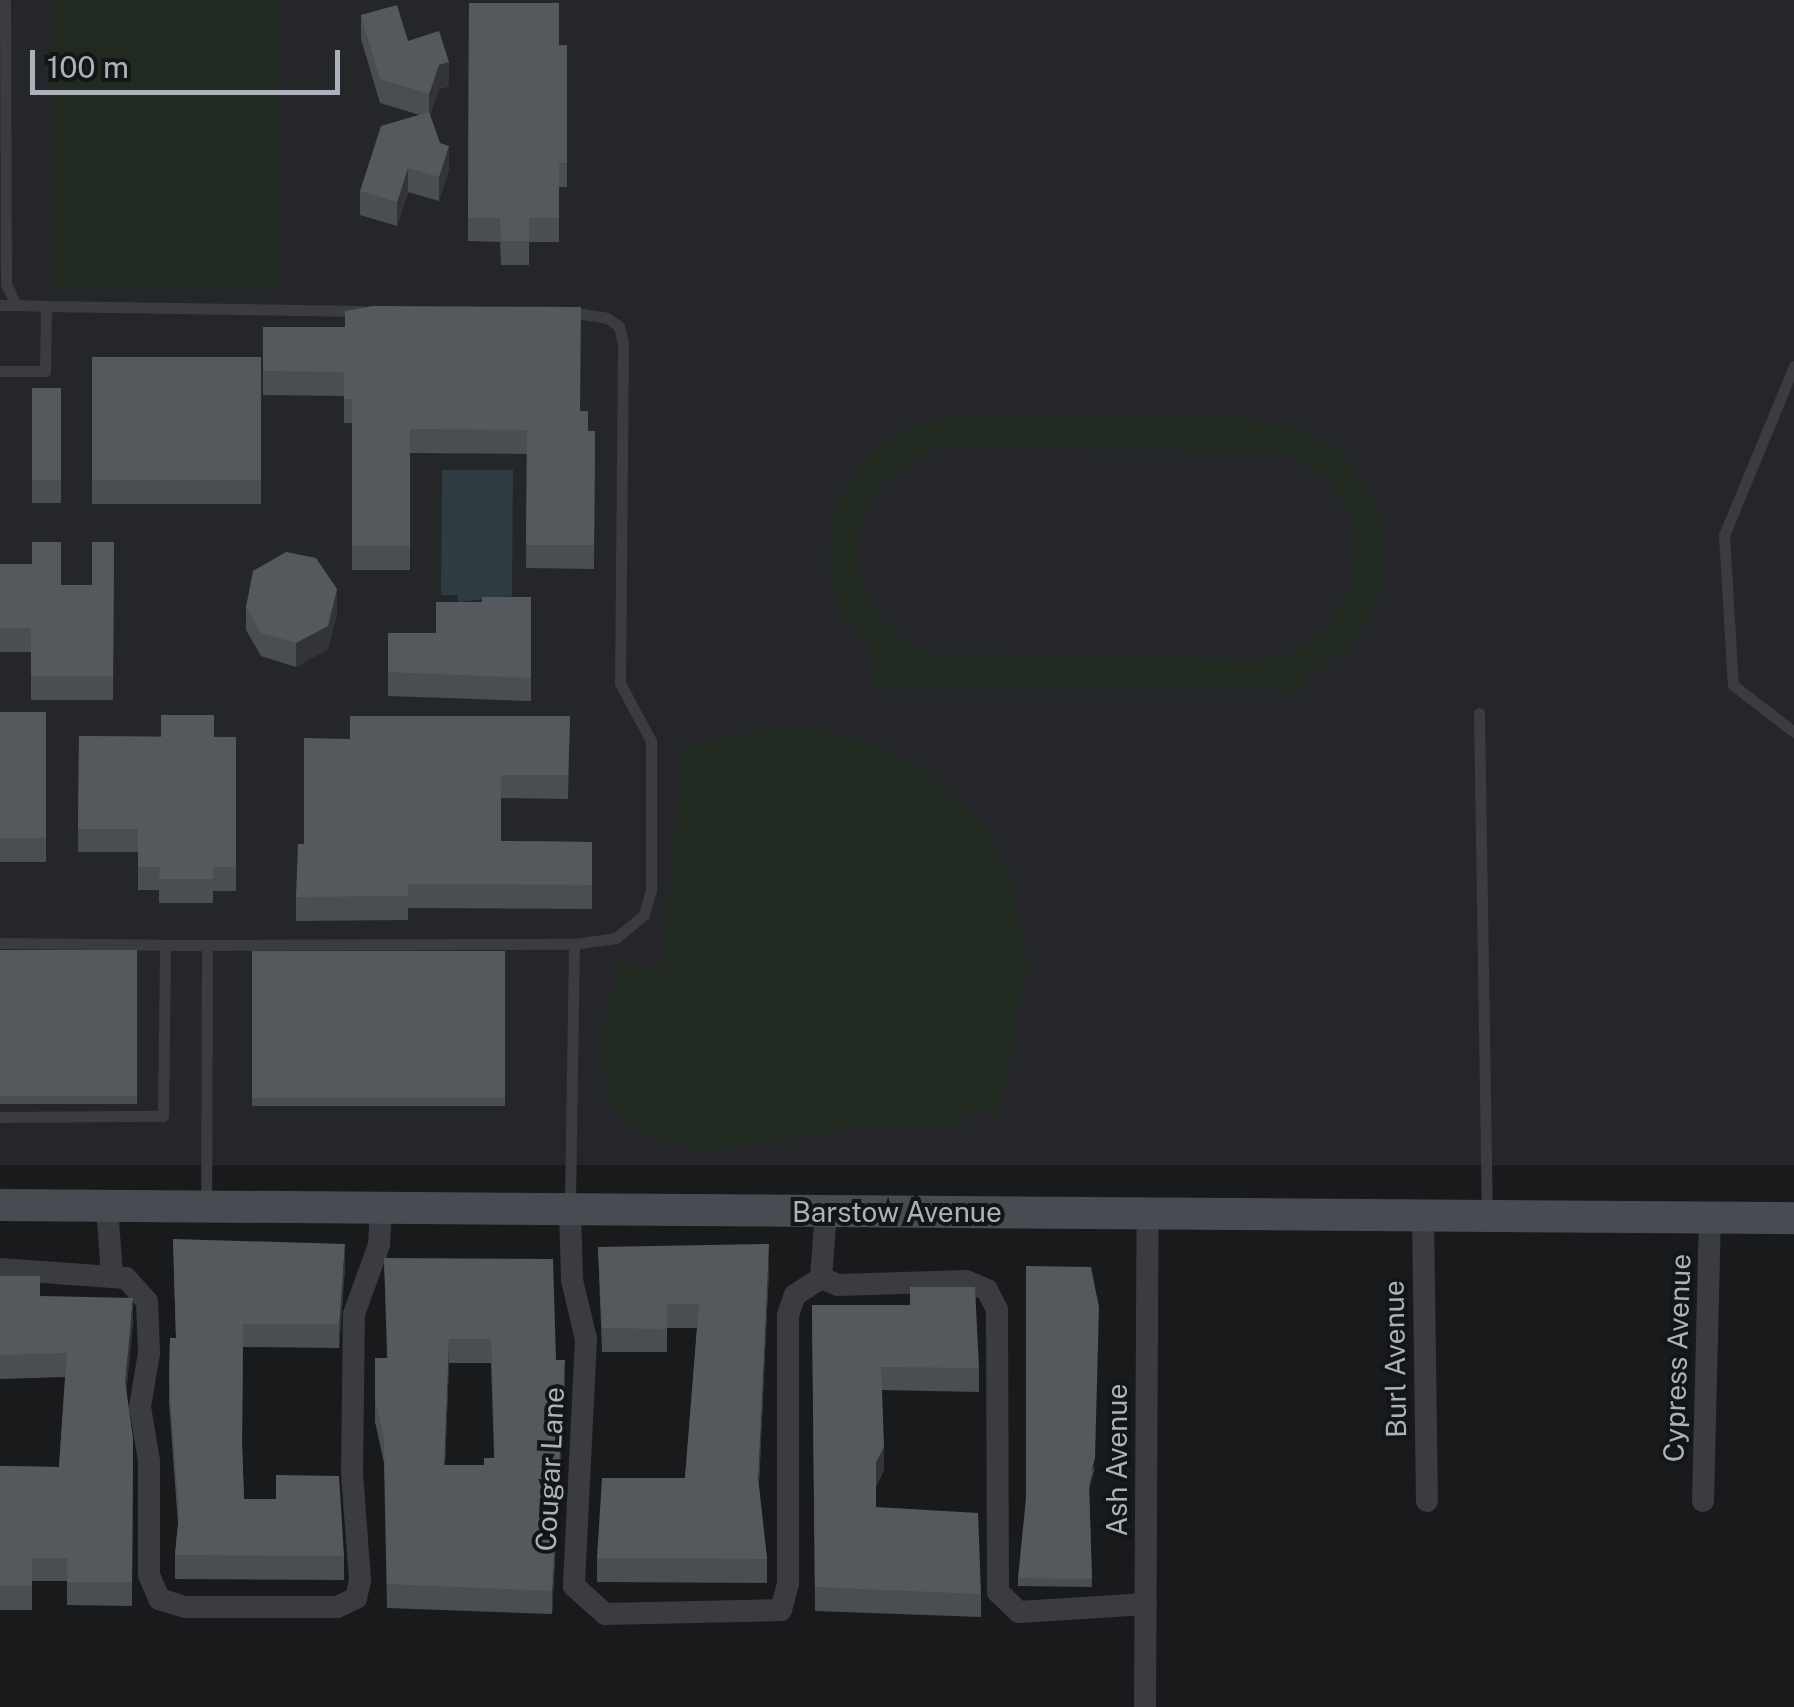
<!DOCTYPE html>
<html>
<head>
<meta charset="utf-8">
<style>
	body { margin:0 }
	#map { position:relative; width:1794px; height:1707px; overflow:hidden; background:#191a1c; font-family:"Public Sans",sans-serif }
	div>[style] { position:absolute }
	[style*='--x'] { left:calc(var(--x)*1px); top:calc(var(--y)*1px); width:calc(var(--w)*1px); rotate:calc(var(--a)*1deg) }
	.built>* { inset:0; background:#252629; transform-origin:0 0 }
	.green>* { inset:0; background:#212a21; transform-origin:0 0 }
	.water>* { inset:0; background:#2e3b41 }
	.lane>* { height:11px; margin:-5.5px; padding:0 5.5px; transform-origin:5.5px; border-radius:5.5px; background:#3a3c41 }
	.street>* { height:22px; margin:-11px; padding:0 11px; transform-origin:11px; border-radius:11px; background:#3a3c41 }
	.secondary>* { height:32px; margin:-16px; padding:0 16px; transform-origin:16px; border-radius:16px; background:#484b51 }
	.wall>* { inset:0; background:#4a4d51; transform-origin:0 0 }
	.shaded-wall>* { inset:0; background:#323437 }
	.building>* { inset:0; background:#55585d; transform-origin:0 0 }
	span { translate:-50% -50%; white-space:nowrap; text-align:center; line-height:1.15; -webkit-text-stroke:8px #141517; paint-order:stroke }
	.street-label { font-size:28px; color:#abb2bc }
	.scale { position:absolute; left:30px; top:50px; width:310px; height:45px; box-sizing:border-box; border:5px solid #abb2bc; border-top:0; padding-left:12px; font-size:30px; line-height:35px; white-space:nowrap; color:#abb2bc; -webkit-text-stroke:8px #141517; paint-order:stroke }
</style>
</head>
<body>
<div id="map">
	<div class="built">
		<div style="left:0;top:0;width:1794px;height:1165px"></div>
	</div>
	<div class="green">
		<div style="left:52px;top:0;width:226px;height:289px"></div>
		<div style="clip-path:polygon(evenodd,965px 416px,1250px 418px,1313px 433px,1347px 458px,1380px 513px,1385px 577px,1372px 617px,1346px 651px,1305px 679px,1305px 691px,873px 689px,877px 658px,842px 614px,829px 573px,834px 510px,854px 472px,884px 442px,922px 423px,965px 416px,965px 446px,1283px 453px,1326px 479px,1346px 507px,1356px 538px,1352px 588px,1325px 630px,1298px 650px,1266px 660px,931px 654px,901px 639px,868px 601px,858px 569px,858px 536px,869px 504px,889px 477px,932px 451px,965px 446px)"></div>
		<div style="clip-path:polygon(763px 730px,812px 730px,870px 742px,919px 766px,989px 832px,1008px 869px,1028px 963px,999px 1113px,964px 1114px,963px 1130px,874px 1126px,702px 1153px,635px 1131px,608px 1106px,602px 1035px,620px 963px,663px 969px,683px 748px)"></div>
	</div>
	<div class="water">
		<div style="clip-path:polygon(442px 470px,513px 470px,512px 596px,458px 602px,458px 595px,441px 595px)"></div>
	</div>
	<div class="lane">
		<div style="--x:0;--y:305;--w:16;--a:0"></div>
		<div style="--x:46;--y:306;--w:315;--a:0.9"></div>
		<div style="--x:570;--y:312;--w:37;--a:9"></div>
		<div style="--x:607;--y:318;--w:14;--a:34"></div>
		<div style="--x:619;--y:326;--w:17;--a:77"></div>
		<div style="--x:623;--y:343;--w:340;--a:90.5"></div>
		<div style="--x:620;--y:683;--w:66;--a:61.9"></div>
		<div style="--x:651;--y:741;--w:149;--a:90"></div>
		<div style="--x:651;--y:890;--w:26;--a:106"></div>
		<div style="--x:644;--y:915;--w:36;--a:141"></div>
		<div style="--x:616;--y:938;--w:42;--a:171.9"></div>
		<div style="--x:1794;--y:366;--w:183;--a:112.5"></div>
		<div style="--x:1724;--y:535;--w:150;--a:86.6"></div>
		<div style="--x:1733;--y:685;--w:77;--a:37.6"></div>
		<div style="--x:0;--y:371;--w:45;--a:0"></div>
		<div style="--x:45;--y:371;--w:65;--a:-89.1"></div>
		<div style="--x:46;--y:306;--w:30;--a:-178"></div>
		<div style="--x:16;--y:305;--w:23;--a:-115"></div>
		<div style="--x:6;--y:284;--w:284;--a:-90.2"></div>
		<div style="--x:1479;--y:713;--w:499;--a:89.1"></div>
		<div style="--x:0;--y:943;--w:207;--a:0.6"></div>
		<div style="--x:207;--y:945;--w:257;--a:90.2"></div>
		<div style="--x:207;--y:945;--w:367;--a:-0.2"></div>
		<div style="--x:574;--y:944;--w:264;--a:90.9"></div>
		<div style="--x:0;--y:1117;--w:163;--a:-0.4"></div>
		<div style="--x:163;--y:1116;--w:171;--a:-89.3"></div>
	</div>
	<div class="street">
		<div style="--x:107;--y:1206;--w:70;--a:85.9"></div>
		<div style="--x:570;--y:1209;--w:71;--a:88.4"></div>
		<div style="--x:572;--y:1280;--w:61;--a:76.7"></div>
		<div style="--x:586;--y:1339;--w:247;--a:92.8"></div>
		<div style="--x:574;--y:1586;--w:42;--a:42.1"></div>
		<div style="--x:605;--y:1614;--w:176;--a:-1.3"></div>
		<div style="--x:781;--y:1610;--w:28;--a:-75"></div>
		<div style="--x:788;--y:1583;--w:268;--a:-90"></div>
		<div style="--x:788;--y:1315;--w:21;--a:-71"></div>
		<div style="--x:795;--y:1295;--w:31;--a:-33"></div>
		<div style="--x:821;--y:1278;--w:67;--a:-85.7"></div>
		<div style="--x:1423;--y:1216;--w:285;--a:89.2"></div>
		<div style="--x:0;--y:1269;--w:126;--a:4.1"></div>
		<div style="--x:126;--y:1278;--w:31;--a:48"></div>
		<div style="--x:147;--y:1301;--w:52;--a:87.8"></div>
		<div style="--x:149;--y:1353;--w:55;--a:99.5"></div>
		<div style="--x:140;--y:1407;--w:55;--a:80.5"></div>
		<div style="--x:149;--y:1461;--w:114;--a:90"></div>
		<div style="--x:149;--y:1575;--w:26;--a:67"></div>
		<div style="--x:159;--y:1599;--w:28;--a:17"></div>
		<div style="--x:186;--y:1607;--w:151;--a:0"></div>
		<div style="--x:337;--y:1607;--w:21;--a:-25"></div>
		<div style="--x:356;--y:1598;--w:18;--a:-77"></div>
		<div style="--x:360;--y:1580;--w:106;--a:-94.3"></div>
		<div style="--x:352;--y:1474;--w:160;--a:-89.3"></div>
		<div style="--x:354;--y:1314;--w:73;--a:-70.1"></div>
		<div style="--x:379;--y:1245;--w:37;--a:-87"></div>
		<div style="--x:821;--y:1278;--w:18;--a:22"></div>
		<div style="--x:838;--y:1285;--w:128;--a:-1.8"></div>
		<div style="--x:966;--y:1281;--w:23;--a:23"></div>
		<div style="--x:987;--y:1290;--w:22;--a:63"></div>
		<div style="--x:997;--y:1310;--w:282;--a:89.8"></div>
		<div style="--x:998;--y:1592;--w:29;--a:44"></div>
		<div style="--x:1019;--y:1612;--w:127;--a:-3.6"></div>
		<div style="--x:1703;--y:1501;--w:283;--a:-88.6"></div>
		<div style="--x:1145;--y:1707;--w:493;--a:-89.7"></div>
	</div>
	<div class="secondary">
		<div style="--x:0;--y:1205;--w:1794;--a:0.42"></div>
	</div>
	<div class="wall">
		<div style="clip-path:polygon(469px 3px,559px 45px,567px 45px,567px 187px,559px 187px,559px 242px,529px 242px,529px 265px,501px 265px,500px 242px,468px 241px)"></div>
		<div style="clip-path:polygon(361px 15px,408px 41px,449px 86px,439px 89px,430px 115px,449px 169px,439px 201px,408px 192px,397px 226px,360px 215px,360px 191px,420px 115px,380px 103px,361px 39px)"></div>
		<div style="clip-path:polygon(263px 327px,580px 411px,588px 431px,595px 431px,594px 569px,526px 568px,527px 454px,410px 453px,410px 570px,352px 570px,352px 423px,344px 423px,344px 396px,263px 395px)"></div>
		<div style="left:92px;top:357px;width:169px;height:147px"></div>
		<div style="left:32px;top:388px;width:29px;height:115px"></div>
		<div style="clip-path:polygon(114px 542px,113px 700px,31px 700px,31px 652px,0 652px,0 564px,61px 585px,92px 585px)"></div>
		<div style="clip-path:polygon(531px 597px,531px 701px,388px 696px,388px 633px,436px 633px,482px 602px)"></div>
		<div style="clip-path:polygon(246px 607px,337px 613px,328px 649px,296px 667px,261px 656px,246px 630px)"></div>
		<div style="left:0;top:712px;width:46px;height:150px"></div>
		<div style="clip-path:polygon(570px 716px,568px 799px,501px 798px,501px 841px,592px 842px,592px 909px,408px 908px,408px 920px,296px 921px,296px 897px,304px 844px,350px 739px)"></div>
		<div style="clip-path:polygon(79px 736px,236px 737px,236px 891px,213px 891px,213px 903px,159px 903px,159px 890px,138px 890px,138px 852px,78px 852px)"></div>
		<div style="left:0;top:950px;width:137px;height:154px"></div>
		<div style="left:252px;top:951px;width:253px;height:155px"></div>
		<div style="clip-path:polygon(173px 1239px,345px 1267px,339px 1348px,243px 1347px,242px 1446px,244px 1499px,344px 1556px,344px 1580px,175px 1579px,175px 1555px,178px 1524px,169px 1402px,170px 1338px,176px 1338px)"></div>
		<div style="clip-path:polygon(598px 1247px,769px 1268px,759px 1486px,767px 1559px,767px 1583px,597px 1582px,597px 1558px,685px 1478px,697px 1328px,667px 1328px,667px 1352px,602px 1352px)"></div>
		<div style="clip-path:polygon(evenodd,384px 1258px,556px 1360px,565px 1383px,552px 1614px,387px 1608px,384px 1463px,375px 1422px,375px 1399px,387px 1358px,384px 1258px,449px 1363px,491px 1363px,494px 1458px,484px 1465px,445px 1465px,449px 1363px)"></div>
		<div style="clip-path:polygon(0 1276px,40px 1296px,133px 1322px,126px 1391px,133px 1439px,132px 1606px,67px 1605px,67px 1581px,32px 1581px,32px 1610px,0 1610px,0 1466px,59px 1467px,65px 1377px,0 1379px)"></div>
		<div style="clip-path:polygon(812px 1305px,910px 1305px,979px 1368px,979px 1392px,882px 1390px,884px 1470px,876px 1486px,876px 1507px,981px 1594px,981px 1617px,815px 1611px)"></div>
		<div style="clip-path:polygon(1095px 1466px,1089px 1489px,1092px 1587px,1018px 1586px,1018px 1578px)"></div>
	</div>
	<div class="shaded-wall">
		<div style="clip-path:polygon(449px 62px,449px 86px,439px 89px,429px 118px,429px 94px,439px 65px)"></div>
		<div style="clip-path:polygon(449px 146px,449px 169px,439px 201px,439px 177px)"></div>
		<div style="clip-path:polygon(408px 168px,408px 192px,397px 226px,397px 202px)"></div>
		<div style="clip-path:polygon(337px 589px,337px 613px,328px 649px,296px 667px,296px 643px)"></div>
		<div style="clip-path:polygon(345px 1244px,345px 1267px,339px 1348px,339px 1324px)"></div>
		<div style="clip-path:polygon(769px 1244px,769px 1268px,758px 1503px,758px 1479px)"></div>
		<div style="clip-path:polygon(133px 1298px,133px 1322px,125px 1405px,125px 1381px)"></div>
		<div style="clip-path:polygon(449px 1339px,449px 1363px,444px 1489px,444px 1465px)"></div>
		<div style="clip-path:polygon(565px 1360px,565px 1383px,552px 1614px,552px 1591px)"></div>
		<div style="clip-path:polygon(884px 1447px,884px 1470px,876px 1486px,876px 1462px)"></div>
	</div>
	<div class="building">
		<div style="clip-path:polygon(469px 3px,559px 3px,559px 45px,567px 45px,567px 163px,559px 163px,559px 218px,529px 218px,529px 241px,501px 241px,500px 218px,468px 218px)"></div>
		<div style="clip-path:polygon(397px 5px,408px 41px,439px 31px,449px 62px,439px 65px,429px 94px,380px 79px,361px 15px)"></div>
		<div style="clip-path:polygon(429px 112px,440px 143px,449px 146px,439px 177px,408px 168px,397px 202px,360px 191px,381px 126px)"></div>
		<div style="clip-path:polygon(372px 306px,581px 307px,580px 411px,588px 411px,588px 431px,595px 431px,594px 545px,526px 545px,527px 430px,410px 429px,410px 546px,352px 546px,352px 399px,344px 399px,344px 372px,263px 371px,263px 327px,345px 327px,345px 311px)"></div>
		<div style="left:92px;top:357px;width:169px;height:123px"></div>
		<div style="left:32px;top:388px;width:29px;height:92px"></div>
		<div style="clip-path:polygon(32px 542px,61px 542px,61px 585px,92px 585px,92px 542px,114px 542px,113px 676px,31px 676px,31px 628px,0 628px,0 564px,32px 564px)"></div>
		<div style="clip-path:polygon(286px 552px,316px 558px,337px 589px,328px 626px,296px 643px,261px 633px,246px 607px,253px 571px)"></div>
		<div style="clip-path:polygon(482px 597px,531px 597px,531px 678px,388px 672px,388px 633px,436px 633px,436px 602px,482px 602px)"></div>
		<div style="left:0;top:712px;width:46px;height:126px"></div>
		<div style="clip-path:polygon(161px 715px,214px 715px,214px 737px,236px 737px,236px 867px,213px 867px,213px 879px,159px 879px,160px 867px,138px 867px,138px 829px,78px 829px,79px 736px,161px 737px)"></div>
		<div style="clip-path:polygon(350px 716px,570px 716px,568px 775px,501px 775px,501px 841px,592px 842px,592px 885px,408px 884px,408px 896px,296px 897px,298px 844px,304px 844px,304px 738px,350px 739px)"></div>
		<div style="left:0;top:950px;width:137px;height:146px"></div>
		<div style="left:252px;top:951px;width:253px;height:147px"></div>
		<div style="clip-path:polygon(173px 1239px,345px 1244px,339px 1324px,243px 1324px,242px 1442px,244px 1499px,276px 1499px,276px 1475px,339px 1476px,344px 1556px,175px 1555px,179px 1515px,169px 1378px,170px 1338px,176px 1338px)"></div>
		<div style="clip-path:polygon(769px 1244px,758px 1479px,767px 1559px,597px 1558px,602px 1478px,685px 1478px,699px 1304px,667px 1304px,667px 1329px,602px 1328px,598px 1247px)"></div>
		<div style="clip-path:polygon(evenodd,384px 1258px,553px 1259px,556px 1360px,565px 1360px,552px 1591px,387px 1584px,384px 1439px,375px 1399px,375px 1358px,388px 1358px,384px 1258px,449px 1339px,491px 1339px,495px 1458px,484px 1458px,484px 1465px,444px 1465px,449px 1339px)"></div>
		<div style="clip-path:polygon(1026px 1266px,1091px 1267px,1099px 1307px,1095px 1458px,1089px 1482px,1092px 1579px,1018px 1578px,1026px 1498px)"></div>
		<div style="clip-path:polygon(0 1276px,40px 1276px,40px 1296px,133px 1298px,125px 1381px,133px 1439px,132px 1582px,67px 1582px,67px 1558px,32px 1558px,32px 1586px,0 1586px,0 1466px,59px 1467px,67px 1353px,0 1355px)"></div>
		<div style="clip-path:polygon(910px 1287px,975px 1287px,979px 1368px,881px 1367px,884px 1447px,876px 1462px,876px 1507px,978px 1513px,981px 1594px,815px 1587px,812px 1305px,910px 1305px)"></div>
	</div>
	<div class="street-label">
		<span style="left:897px;top:1212px">Barstow Avenue</span>
		<span style="left:1677px;top:1358px;rotate:-88deg">Cypress Avenue</span>
		<span style="left:1395px;top:1359px;rotate:-91deg">Burl Avenue</span>
		<span style="left:1117px;top:1460px;rotate:-90deg">Ash Avenue</span>
		<span style="left:550px;top:1469px;rotate:-87deg">Cougar Lane</span>
	</div>
	<div class="scale">100 m</div>
</div>
</body>
</html>
